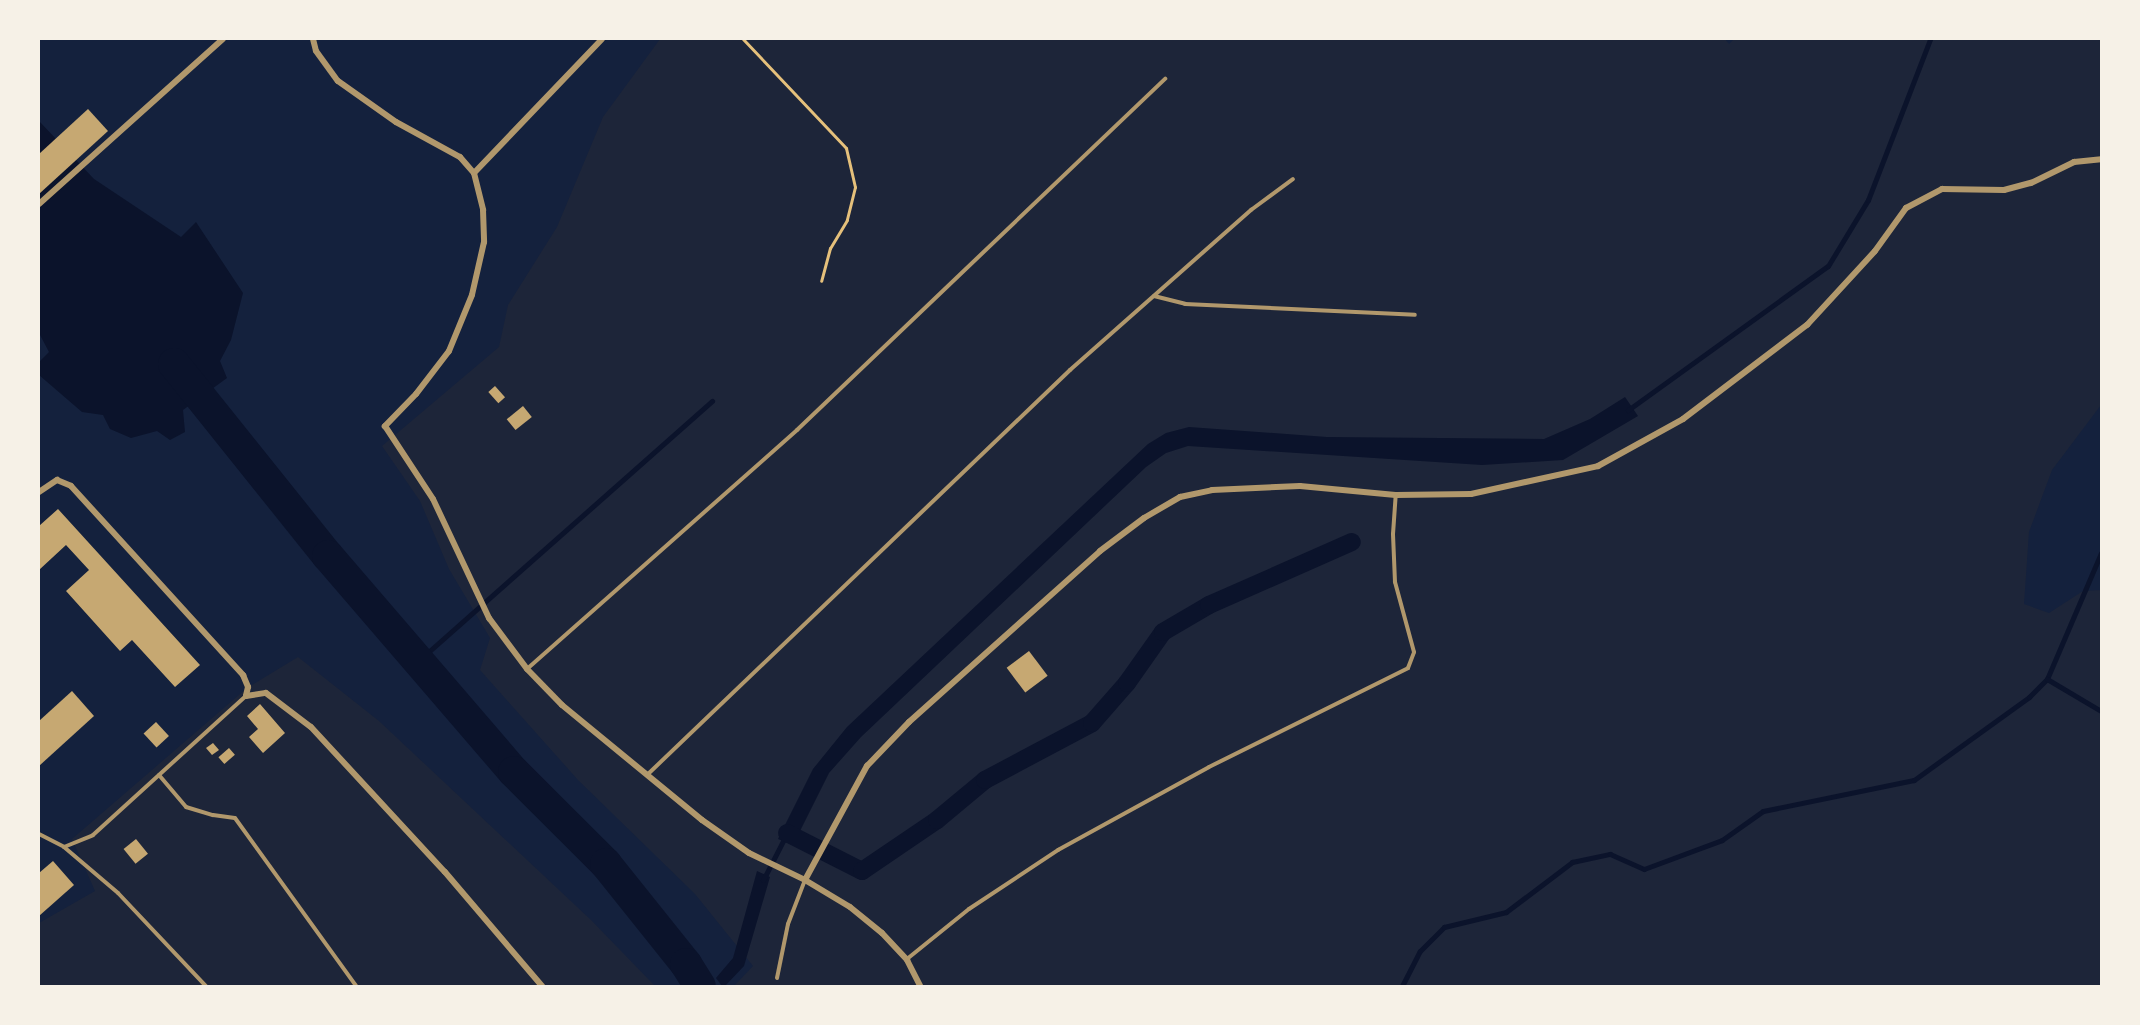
<!DOCTYPE html>
<html>
<head>
<meta charset="utf-8">
<style>
	body { margin:0 }
	#map { position:relative; width:2140px; height:1025px; overflow:hidden; background:#14213d; font-family:"DM Sans",sans-serif }
	div>[style] { position:absolute }
	[style*='--x'] { left:calc(var(--x)*1px); top:calc(var(--y)*1px); width:calc(var(--w)*1px); rotate:calc(var(--a)*1deg) }
	.green>* { inset:0; background:#1d2539 }
	.water>* { inset:0; background:#0b132b }
	.stream>* { height:5px; margin:-2.5px; padding:0 2.5px; transform-origin:2.5px; border-radius:2.5px; background:#0b132b }
	.canal>* { height:18px; margin:-9px; padding:0 9px; transform-origin:9px; border-radius:9px; background:#0b132b }
	.river>* { height:32px; margin:-16px; padding:0 16px; transform-origin:16px; border-radius:16px; background:#0b132b }
	.building>* { inset:0; background:#c6a872; transform-origin:0 0 }
	.path>* { height:3px; margin:-1.5px; padding:0 1.5px; transform-origin:1.5px; border-radius:1.5px; background:#e5c07b }
	.service>* { height:4px; margin:-2px; padding:0 2px; transform-origin:2px; border-radius:2px; background:#b1986c }
	.minor>* { height:6px; margin:-3px; padding:0 3px; transform-origin:3px; border-radius:3px; background:#b1986c }
	span { translate:-50% -50%; white-space:nowrap; text-align:center; line-height:1.15; -webkit-text-stroke:4.5px #f6f1e7; paint-order:stroke }
	.frame { position:absolute; inset:0; border:40px solid #f6f1e7; pointer-events:none }
</style>
</head>
<body>
<div id="map">
	<div class="green">
		<div style="clip-path:polygon(660px 39px,1725px 39px,1729px 44px,1734px 39px,2101px 39px,2101px 405px,2052px 470px,2029px 532px,2024px 604px,2049px 613px,2083px 591px,2101px 590px,2101px 986px,734px 986px,753px 966px,695px 894px,578px 780px,480px 670px,490px 638px,449px 569px,420px 501px,382px 446px,499px 347px,508px 305px,557px 227px,603px 117px)"></div>
		<div style="clip-path:polygon(298px 657px,379px 721px,591px 920px,655px 986px,39px 986px,39px 923px,95px 891px,72px 839px,247px 688px)"></div>
	</div>
	<div class="water">
		<div style="clip-path:polygon(39px 121px,94px 179px,181px 237px,196px 222px,243px 293px,231px 340px,220px 361px,227px 378px,183px 410px,185px 432px,170px 440px,157px 431px,131px 438px,110px 429px,103px 415px,82px 412px,39px 375px,39px 362px,49px 352px,39px 333px)"></div>
		<div style="clip-path:polygon(1625px 397px,1638px 416px,1563px 460px,1482px 465px,1188px 446px,1166px 453px,1146px 467px,861px 737px,829px 773px,793px 845px,778px 839px,813px 769px,847px 727px,1148px 444px,1166px 433px,1189px 427px,1327px 437px,1544px 439px,1590px 419px)"></div>
		<div style="clip-path:polygon(757px 871px,770px 877px,744px 966px,725px 986px,722px 986px,716px 978px,733px 958px)"></div>
	</div>
	<div class="stream">
		<div style="--x:1628;--y:410;--w:246;--a:-35.8"></div>
		<div style="--x:1828;--y:266;--w:77;--a:-58.8"></div>
		<div style="--x:1868;--y:200;--w:173;--a:-68.9"></div>
		<div style="--x:417;--y:662;--w:394;--a:-41.5"></div>
		<div style="--x:2047;--y:679;--w:137;--a:-66.8"></div>
		<div style="--x:763;--y:880;--w:51;--a:-62.9"></div>
		<div style="--x:1402;--y:986;--w:39;--a:-63"></div>
		<div style="--x:1420;--y:951;--w:34;--a:-45"></div>
		<div style="--x:1444;--y:927;--w:64;--a:-13.6"></div>
		<div style="--x:1506;--y:912;--w:83;--a:-37.1"></div>
		<div style="--x:1572;--y:862;--w:39;--a:-12"></div>
		<div style="--x:1610;--y:854;--w:37;--a:24"></div>
		<div style="--x:1644;--y:869;--w:83;--a:-20.4"></div>
		<div style="--x:1722;--y:840;--w:50;--a:-35.3"></div>
		<div style="--x:1763;--y:811;--w:154;--a:-11.6"></div>
		<div style="--x:1914;--y:780;--w:142;--a:-35.8"></div>
		<div style="--x:2029;--y:697;--w:25;--a:-45"></div>
		<div style="--x:2047;--y:679;--w:63;--a:30.7"></div>
	</div>
	<div class="canal">
		<div style="--x:787;--y:833;--w:84;--a:26.9"></div>
		<div style="--x:862;--y:871;--w:91;--a:-34.2"></div>
		<div style="--x:937;--y:820;--w:62;--a:-39.8"></div>
		<div style="--x:985;--y:780;--w:121;--a:-28"></div>
		<div style="--x:1092;--y:723;--w:53;--a:-48.8"></div>
		<div style="--x:1127;--y:683;--w:62;--a:-54.8"></div>
		<div style="--x:1163;--y:632;--w:53;--a:-30.4"></div>
		<div style="--x:1209;--y:605;--w:156;--a:-23.8"></div>
	</div>
	<div class="river">
		<div style="--x:174;--y:364;--w:246;--a:51.3"></div>
		<div style="--x:328;--y:556;--w:285;--a:49.3"></div>
		<div style="--x:514;--y:772;--w:130;--a:45"></div>
		<div style="--x:606;--y:864;--w:128;--a:51.3"></div>
		<div style="--x:686;--y:964;--w:26;--a:58"></div>
	</div>
	<div class="building">
		<div style="clip-path:polygon(88px 109px,108px 131px,39px 194px,39px 154px)"></div>
		<div style="left:495px;top:386px;width:15px;height:9px;rotate:48deg"></div>
		<div style="left:523px;top:406px;width:14px;height:21px;rotate:51deg"></div>
		<div style="clip-path:polygon(58px 509px,200px 665px,175px 687px,132px 640px,120px 651px,66px 591px,89px 570px,66px 545px,39px 570px,39px 526px)"></div>
		<div style="left:1029px;top:651px;width:31px;height:28px;rotate:53deg"></div>
		<div style="clip-path:polygon(72px 691px,94px 716px,39px 766px,39px 721px)"></div>
		<div style="clip-path:polygon(260px 704px,285px 733px,263px 753px,249px 737px,258px 729px,247px 716px)"></div>
		<div style="left:156px;top:722px;width:19px;height:17px;rotate:47deg"></div>
		<div style="clip-path:polygon(213px 743px,219px 750px,212px 755px,206px 748px)"></div>
		<div style="left:229px;top:748px;width:9px;height:14px;rotate:49deg"></div>
		<div style="left:136px;top:839px;width:19px;height:16px;rotate:51deg"></div>
		<div style="clip-path:polygon(53px 861px,74px 885px,39px 916px,39px 873px)"></div>
	</div>
	<div class="path">
		<div style="--x:743;--y:39;--w:150;--a:46.6"></div>
		<div style="--x:846;--y:148;--w:40;--a:77"></div>
		<div style="--x:855;--y:187;--w:34;--a:104"></div>
		<div style="--x:847;--y:220;--w:33;--a:121"></div>
		<div style="--x:830;--y:248;--w:34;--a:105"></div>
	</div>
	<div class="service">
		<div style="--x:1154;--y:296;--w:32;--a:14"></div>
		<div style="--x:1185;--y:304;--w:230;--a:2.7"></div>
		<div style="--x:527;--y:669;--w:361;--a:-41.5"></div>
		<div style="--x:797;--y:430;--w:509;--a:-43.65"></div>
		<div style="--x:159;--y:775;--w:42;--a:49.8"></div>
		<div style="--x:186;--y:807;--w:28;--a:17"></div>
		<div style="--x:213;--y:815;--w:22;--a:8"></div>
		<div style="--x:235;--y:818;--w:207;--a:54.2"></div>
		<div style="--x:647;--y:775;--w:586;--a:-43.75"></div>
		<div style="--x:1070;--y:370;--w:242;--a:-41.5"></div>
		<div style="--x:1251;--y:210;--w:52;--a:-36.4"></div>
		<div style="--x:39;--y:834;--w:28;--a:27"></div>
		<div style="--x:64;--y:847;--w:31;--a:-22"></div>
		<div style="--x:93;--y:835;--w:207;--a:-42.3"></div>
		<div style="--x:64;--y:847;--w:71;--a:40.4"></div>
		<div style="--x:118;--y:893;--w:128;--a:46.6"></div>
		<div style="--x:907;--y:959;--w:80;--a:-38.9"></div>
		<div style="--x:969;--y:909;--w:107;--a:-33.5"></div>
		<div style="--x:1058;--y:850;--w:172;--a:-28.8"></div>
		<div style="--x:1209;--y:767;--w:222;--a:-26.4"></div>
		<div style="--x:1408;--y:668;--w:17;--a:-69"></div>
		<div style="--x:1414;--y:652;--w:73;--a:-105.2"></div>
		<div style="--x:1395;--y:582;--w:48;--a:-92.4"></div>
		<div style="--x:1393;--y:534;--w:39;--a:-86"></div>
		<div style="--x:777;--y:978;--w:55;--a:-78.5"></div>
		<div style="--x:788;--y:924;--w:47;--a:-68.9"></div>
	</div>
	<div class="minor">
		<div style="--x:313;--y:39;--w:12;--a:76"></div>
		<div style="--x:316;--y:51;--w:37;--a:54"></div>
		<div style="--x:338;--y:81;--w:71;--a:35.3"></div>
		<div style="--x:396;--y:122;--w:73;--a:28.7"></div>
		<div style="--x:460;--y:157;--w:21;--a:49"></div>
		<div style="--x:474;--y:173;--w:38;--a:76"></div>
		<div style="--x:483;--y:210;--w:32;--a:88"></div>
		<div style="--x:484;--y:242;--w:54;--a:102.8"></div>
		<div style="--x:472;--y:295;--w:61;--a:112.3"></div>
		<div style="--x:449;--y:351;--w:54;--a:127.5"></div>
		<div style="--x:416;--y:394;--w:45;--a:134.1"></div>
		<div style="--x:385;--y:426;--w:87;--a:56.7"></div>
		<div style="--x:433;--y:499;--w:132;--a:64.8"></div>
		<div style="--x:489;--y:618;--w:64;--a:53.3"></div>
		<div style="--x:527;--y:669;--w:50;--a:45.8"></div>
		<div style="--x:562;--y:705;--w:181;--a:39.4"></div>
		<div style="--x:702;--y:820;--w:57;--a:35.1"></div>
		<div style="--x:749;--y:853;--w:62;--a:25.7"></div>
		<div style="--x:805;--y:880;--w:52;--a:31"></div>
		<div style="--x:850;--y:907;--w:41;--a:39.1"></div>
		<div style="--x:882;--y:933;--w:37;--a:47"></div>
		<div style="--x:907;--y:960;--w:29;--a:63"></div>
		<div style="--x:474;--y:173;--w:185;--a:-46.3"></div>
		<div style="--x:39;--y:204;--w:247;--a:-41.9"></div>
		<div style="--x:39;--y:492;--w:22;--a:-34"></div>
		<div style="--x:57;--y:480;--w:15;--a:23"></div>
		<div style="--x:71;--y:486;--w:256;--a:47.7"></div>
		<div style="--x:243;--y:675;--w:13;--a:67"></div>
		<div style="--x:248;--y:687;--w:9;--a:103"></div>
		<div style="--x:246;--y:696;--w:20;--a:-9"></div>
		<div style="--x:266;--y:693;--w:56;--a:37.1"></div>
		<div style="--x:311;--y:727;--w:197;--a:47.3"></div>
		<div style="--x:445;--y:872;--w:150;--a:49.6"></div>
		<div style="--x:805;--y:880;--w:130;--a:-61.5"></div>
		<div style="--x:867;--y:766;--w:61;--a:-46.3"></div>
		<div style="--x:909;--y:722;--w:256;--a:-41.8"></div>
		<div style="--x:1100;--y:551;--w:55;--a:-36.9"></div>
		<div style="--x:1144;--y:518;--w:42;--a:-30.3"></div>
		<div style="--x:1180;--y:497;--w:33;--a:-12"></div>
		<div style="--x:1212;--y:490;--w:88;--a:-2.6"></div>
		<div style="--x:1300;--y:486;--w:96;--a:5.4"></div>
		<div style="--x:1396;--y:495;--w:75;--a:-0.8"></div>
		<div style="--x:1471;--y:494;--w:130;--a:-12.4"></div>
		<div style="--x:1598;--y:466;--w:97;--a:-28.9"></div>
		<div style="--x:1683;--y:419;--w:156;--a:-37.2"></div>
		<div style="--x:1807;--y:325;--w:100;--a:-47.4"></div>
		<div style="--x:1875;--y:251;--w:53;--a:-54.2"></div>
		<div style="--x:1906;--y:208;--w:41;--a:-27.8"></div>
		<div style="--x:1942;--y:189;--w:62;--a:0.9"></div>
		<div style="--x:2004;--y:190;--w:28;--a:-15"></div>
		<div style="--x:2031;--y:183;--w:48;--a:-26"></div>
		<div style="--x:2074;--y:162;--w:27;--a:-6"></div>
	</div>
	<div class="frame"></div>
</div>
</body>
</html>
